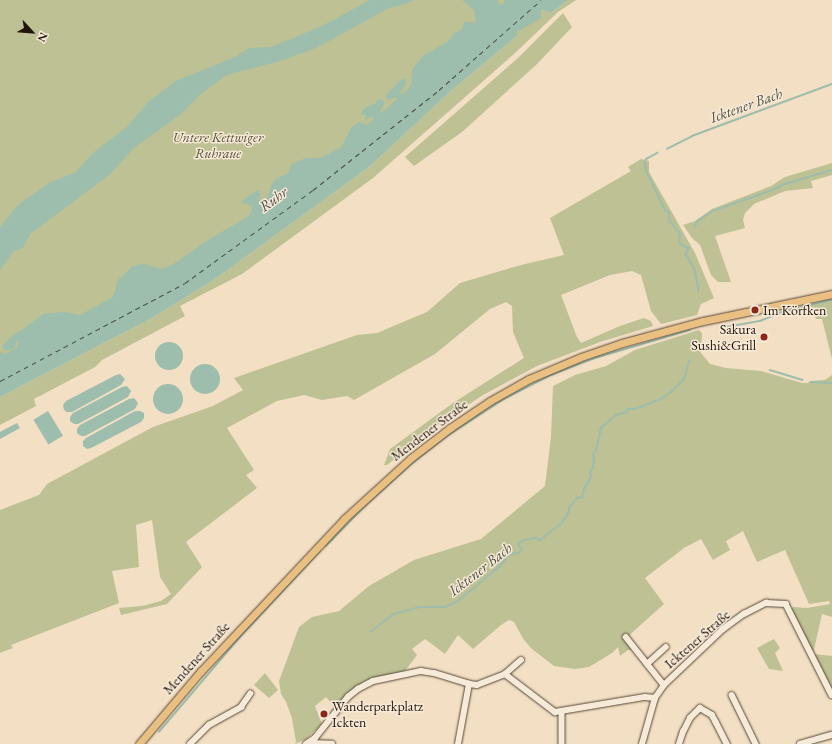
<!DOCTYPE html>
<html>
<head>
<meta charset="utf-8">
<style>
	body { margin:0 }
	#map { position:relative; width:832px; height:744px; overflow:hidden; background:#f3dfc3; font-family:"EB Garamond",serif }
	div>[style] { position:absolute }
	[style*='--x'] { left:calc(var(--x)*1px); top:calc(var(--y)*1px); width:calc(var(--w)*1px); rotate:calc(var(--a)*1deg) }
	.green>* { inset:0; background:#bdc193 }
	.water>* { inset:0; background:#9dbdad; transform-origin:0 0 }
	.round { border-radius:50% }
	.stream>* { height:1.5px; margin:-0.75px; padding:0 0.75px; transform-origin:0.75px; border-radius:0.75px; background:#9dbdad }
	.ferry>* { height:1px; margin-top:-0.5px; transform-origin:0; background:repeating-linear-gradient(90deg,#4c4f42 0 5px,transparent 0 9px) }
	.roads { filter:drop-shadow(0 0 1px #554738) drop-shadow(0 0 1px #554738) }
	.minor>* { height:5.5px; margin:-2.75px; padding:0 2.75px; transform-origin:2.75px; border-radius:2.75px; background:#f7ead8 }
	.major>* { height:7px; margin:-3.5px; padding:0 3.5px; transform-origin:3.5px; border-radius:3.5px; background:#eac082 }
	.dots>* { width:11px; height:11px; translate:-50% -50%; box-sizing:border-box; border:2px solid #f7ead8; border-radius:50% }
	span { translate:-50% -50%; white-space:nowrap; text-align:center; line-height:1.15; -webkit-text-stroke:3px #f7ead8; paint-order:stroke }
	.park-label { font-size:14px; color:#575139; font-style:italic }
	.poi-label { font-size:14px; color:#201409 }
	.left { translate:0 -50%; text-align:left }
	.right { translate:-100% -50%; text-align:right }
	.street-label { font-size:14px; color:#201409 }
	.water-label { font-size:15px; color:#4c4f42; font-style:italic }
	.north { position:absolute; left:12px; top:12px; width:40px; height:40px; -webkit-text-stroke:3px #f7ead8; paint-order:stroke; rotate:116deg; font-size:11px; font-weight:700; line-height:16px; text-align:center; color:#201409 }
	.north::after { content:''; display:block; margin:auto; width:14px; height:18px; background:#201409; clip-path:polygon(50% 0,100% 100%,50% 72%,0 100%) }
</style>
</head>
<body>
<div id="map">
	<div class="green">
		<div style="clip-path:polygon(0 0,533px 0,270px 217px,0 367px)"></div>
		<div style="clip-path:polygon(568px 0,576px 0,558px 12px,514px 54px,373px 178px,242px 274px,180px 306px,185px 316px,102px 360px,95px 367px,34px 399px,36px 406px,0 425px,0 397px,152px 318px,215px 279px,369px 167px,452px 90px,517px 36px,517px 32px,541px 15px,541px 11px,543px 10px,551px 13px)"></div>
		<div style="clip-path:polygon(563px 13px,572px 27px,537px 64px,462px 132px,414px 166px,405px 157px,519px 57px)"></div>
		<div style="clip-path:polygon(641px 159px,649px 161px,649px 172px,695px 253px,714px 298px,701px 304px,697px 315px,661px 324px,651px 311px,641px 275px,632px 271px,610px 275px,561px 295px,577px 337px,581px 343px,620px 326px,644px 318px,651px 321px,653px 326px,600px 342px,537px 366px,483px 395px,432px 429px,387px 465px,384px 465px,390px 449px,453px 403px,524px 358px,513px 332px,512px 306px,506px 302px,490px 309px,435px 354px,354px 400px,347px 396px,322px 400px,304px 395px,277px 401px,227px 428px,254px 470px,246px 475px,257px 488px,186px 542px,202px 567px,167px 604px,121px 615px,119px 608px,142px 606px,161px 601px,171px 594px,160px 577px,152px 520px,136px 525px,139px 567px,112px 571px,119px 603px,11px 645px,13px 648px,0 653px,0 510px,39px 495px,47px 484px,153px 427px,213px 406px,243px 390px,234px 378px,357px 335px,377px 333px,427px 312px,460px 283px,521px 265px,564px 255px,550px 218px,631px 171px,628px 167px)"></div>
		<div style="clip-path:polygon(832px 163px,832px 175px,811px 181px,813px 188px,785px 191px,754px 204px,745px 213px,743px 220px,745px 228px,715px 236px,731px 282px,718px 282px,711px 275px,700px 245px,692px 238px,683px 225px,695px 221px,712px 209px,771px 186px,785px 177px)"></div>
		<div style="clip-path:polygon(832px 301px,832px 359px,822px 319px,816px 319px,811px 306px)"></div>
		<div style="clip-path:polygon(699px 330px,702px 333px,701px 353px,710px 364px,726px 368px,761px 371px,802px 383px,808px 383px,810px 381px,825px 380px,832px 375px,832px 617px,822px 614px,813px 654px,832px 656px,832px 691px,813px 655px,791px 609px,793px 607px,807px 608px,830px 604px,829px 601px,809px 604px,785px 550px,757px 562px,743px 531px,726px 541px,730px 550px,713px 560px,701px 539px,684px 548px,645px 578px,664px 604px,625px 639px,634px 650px,628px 650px,620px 656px,618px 647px,612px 653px,589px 667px,575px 669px,554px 666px,532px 649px,524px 640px,514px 622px,509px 620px,501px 625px,473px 649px,458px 635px,445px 654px,425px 639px,412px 649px,417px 655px,405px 671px,365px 681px,348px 692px,335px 707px,326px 697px,315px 706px,322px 724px,306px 739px,295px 744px,296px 742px,292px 718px,286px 702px,281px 694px,279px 681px,299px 627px,312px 617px,339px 611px,369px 586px,414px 560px,481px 539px,545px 486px,551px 437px,553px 386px,575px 375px,606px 366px,635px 350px)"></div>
		<div style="clip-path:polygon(774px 639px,780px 648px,775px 653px,783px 671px,769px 669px,757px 648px)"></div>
		<div style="clip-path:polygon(265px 673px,278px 690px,269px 698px,254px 685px)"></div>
	</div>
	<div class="water">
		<div style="clip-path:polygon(370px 0,415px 0,405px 4px,389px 8px,316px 48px,280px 61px,227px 75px,202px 93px,181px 114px,134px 148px,109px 175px,30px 234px,23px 248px,14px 251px,0 270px,0 227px,19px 204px,49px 183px,76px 172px,94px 152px,128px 126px,148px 102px,176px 81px,237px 56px,249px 48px,271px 47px,296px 37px,324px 25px)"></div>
		<div style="clip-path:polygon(462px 0,497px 0,500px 5px,504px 3px,504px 0,568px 0,551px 13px,543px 10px,541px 11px,541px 18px,517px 32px,517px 36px,452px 90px,369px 167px,215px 279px,152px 318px,0 397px,0 352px,5px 354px,17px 348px,18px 342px,16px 341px,15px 348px,6px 351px,4px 349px,2px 346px,12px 336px,23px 329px,43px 314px,64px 312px,80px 315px,113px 297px,118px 280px,133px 266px,143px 264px,162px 269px,172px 265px,205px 242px,247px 217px,251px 213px,252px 206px,243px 203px,242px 201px,257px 190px,260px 191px,259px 204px,261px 204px,268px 197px,271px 185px,277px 178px,288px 173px,292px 164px,306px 158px,320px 158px,342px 147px,350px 129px,359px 122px,367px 125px,374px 119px,372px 116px,365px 121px,366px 115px,361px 115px,363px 109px,376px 103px,378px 99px,382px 100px,385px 103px,379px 113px,385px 110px,397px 99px,395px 97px,389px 100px,385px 96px,402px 79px,405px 79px,406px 84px,400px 92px,402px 94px,407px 90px,411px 84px,412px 70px,423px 56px,447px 42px,455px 33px,462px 29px,464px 22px,472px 22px,476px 24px,474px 10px)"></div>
		<div class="round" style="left:155px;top:342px;width:28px;height:28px"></div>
		<div class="round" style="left:190px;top:364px;width:30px;height:30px"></div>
		<div style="clip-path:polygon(120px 374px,125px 379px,121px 385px,72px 412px,67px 412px,64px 410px,63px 405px,66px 401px,116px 375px)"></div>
		<div class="round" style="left:153px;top:384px;width:30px;height:30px"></div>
		<div style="clip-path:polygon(127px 386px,131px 391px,128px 397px,78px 424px,74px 424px,70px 421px,70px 417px,73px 413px,122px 387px)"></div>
		<div style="clip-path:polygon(134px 398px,138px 403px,135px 409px,85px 436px,81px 436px,77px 433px,77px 429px,80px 425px,129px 399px)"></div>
		<div style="left:48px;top:411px;width:29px;height:17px;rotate:59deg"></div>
		<div style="clip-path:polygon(135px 411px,140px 411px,144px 413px,144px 418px,141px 422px,91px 448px,87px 449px,83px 446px,83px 441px,86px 438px)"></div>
		<div style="clip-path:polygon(17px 423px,20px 428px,0 439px,0 432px)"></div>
	</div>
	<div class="stream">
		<div style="--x:667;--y:149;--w:28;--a:-27"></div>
		<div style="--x:692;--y:136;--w:149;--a:-20.4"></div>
		<div style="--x:658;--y:153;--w:13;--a:151"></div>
		<div style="--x:647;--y:159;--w:4;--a:124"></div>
		<div style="--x:645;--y:162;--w:10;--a:79"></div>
		<div style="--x:647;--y:172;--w:43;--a:64"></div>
		<div style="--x:666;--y:211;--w:3;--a:18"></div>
		<div style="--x:669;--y:212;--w:9;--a:84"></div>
		<div style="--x:670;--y:221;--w:16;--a:50"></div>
		<div style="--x:680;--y:233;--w:11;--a:90"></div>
		<div style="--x:680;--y:244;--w:10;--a:24"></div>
		<div style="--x:689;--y:248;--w:7;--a:117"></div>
		<div style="--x:686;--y:254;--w:17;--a:59"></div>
		<div style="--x:695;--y:269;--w:22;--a:80"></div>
		<div style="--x:694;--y:227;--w:9;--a:-54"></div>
		<div style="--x:699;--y:220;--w:17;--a:-33"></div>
		<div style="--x:713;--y:211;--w:66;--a:-19.5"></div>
		<div style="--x:775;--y:189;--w:11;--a:-27"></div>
		<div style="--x:785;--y:184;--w:49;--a:-16.6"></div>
		<div style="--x:726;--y:327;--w:35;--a:-10"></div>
		<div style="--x:760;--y:321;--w:24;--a:-22"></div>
		<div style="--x:782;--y:312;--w:51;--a:-13.5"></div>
		<div style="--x:770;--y:370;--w:34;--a:17"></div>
		<div style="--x:811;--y:382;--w:21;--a:3"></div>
		<div style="--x:326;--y:546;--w:56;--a:-45.7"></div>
		<div style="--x:365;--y:506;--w:61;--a:-42.3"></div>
		<div style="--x:410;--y:465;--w:47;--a:-38.1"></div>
		<div style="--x:447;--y:436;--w:68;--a:-33"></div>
		<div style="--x:504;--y:399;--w:53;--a:-27.1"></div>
		<div style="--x:551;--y:375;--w:47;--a:-21.1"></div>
		<div style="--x:595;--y:358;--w:99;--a:-16.4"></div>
		<div style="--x:370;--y:632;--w:30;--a:-37"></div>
		<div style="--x:394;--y:614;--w:27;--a:-15"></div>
		<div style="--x:420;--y:607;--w:25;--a:0"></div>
		<div style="--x:445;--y:607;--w:14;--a:-25"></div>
		<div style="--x:458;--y:601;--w:55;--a:-39.8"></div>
		<div style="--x:500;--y:566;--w:16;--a:-50"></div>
		<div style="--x:510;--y:554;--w:8;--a:-7"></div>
		<div style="--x:518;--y:553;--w:5;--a:-37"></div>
		<div style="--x:522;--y:550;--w:7;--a:-124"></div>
		<div style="--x:518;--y:544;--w:7;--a:-34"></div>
		<div style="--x:524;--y:540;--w:13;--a:-9"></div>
		<div style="--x:537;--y:538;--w:4;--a:34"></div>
		<div style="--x:540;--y:540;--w:28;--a:-38"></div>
		<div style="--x:562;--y:523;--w:13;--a:-58"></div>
		<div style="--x:569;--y:512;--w:4;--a:-90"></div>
		<div style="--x:569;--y:508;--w:13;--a:-51"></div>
		<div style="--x:577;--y:498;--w:5;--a:-11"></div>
		<div style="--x:582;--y:497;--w:8;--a:-76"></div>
		<div style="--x:584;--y:489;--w:7;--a:-56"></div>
		<div style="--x:588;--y:483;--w:8;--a:-67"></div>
		<div style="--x:591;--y:476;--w:4;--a:-104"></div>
		<div style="--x:590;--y:472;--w:5;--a:-53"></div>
		<div style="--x:593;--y:468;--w:11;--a:-85"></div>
		<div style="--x:594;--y:457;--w:3;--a:-108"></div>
		<div style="--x:593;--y:454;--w:4;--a:-45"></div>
		<div style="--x:596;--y:451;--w:24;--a:-78"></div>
		<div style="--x:601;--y:428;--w:20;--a:-41"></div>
		<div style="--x:616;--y:415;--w:11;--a:-15"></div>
		<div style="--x:627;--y:412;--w:3;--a:-72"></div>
		<div style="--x:628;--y:409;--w:7;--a:0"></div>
		<div style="--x:635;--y:409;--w:28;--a:-21"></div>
		<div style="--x:661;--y:399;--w:12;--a:-35"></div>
		<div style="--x:671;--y:392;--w:18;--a:-45"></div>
		<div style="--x:684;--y:379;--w:19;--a:-74"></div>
		<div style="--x:159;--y:732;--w:126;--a:-49.5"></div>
		<div style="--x:241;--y:636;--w:116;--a:-47.1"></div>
	</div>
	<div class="ferry">
		<div style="--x:0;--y:381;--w:209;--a:-27.9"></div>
		<div style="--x:185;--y:283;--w:158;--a:-36"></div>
		<div style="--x:313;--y:190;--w:161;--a:-38.4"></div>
		<div style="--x:439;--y:90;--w:136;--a:-41.4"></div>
	</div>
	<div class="roads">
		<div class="minor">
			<div style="--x:626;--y:637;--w:61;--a:51.6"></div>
			<div style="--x:647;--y:664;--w:25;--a:-42"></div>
			<div style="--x:505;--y:674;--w:21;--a:-41"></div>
			<div style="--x:732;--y:695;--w:55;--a:63.9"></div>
			<div style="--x:562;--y:712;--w:32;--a:90"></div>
			<div style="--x:309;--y:743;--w:23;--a:2"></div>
			<div style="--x:190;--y:744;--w:27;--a:-45"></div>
			<div style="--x:209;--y:725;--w:37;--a:-29"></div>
			<div style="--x:241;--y:707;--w:16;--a:-55"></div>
			<div style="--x:306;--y:744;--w:11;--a:-34"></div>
			<div style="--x:315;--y:738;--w:53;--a:-51.2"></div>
			<div style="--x:348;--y:697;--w:13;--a:-39"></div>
			<div style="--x:358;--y:689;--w:17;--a:-28"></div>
			<div style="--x:373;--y:681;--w:49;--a:-11.8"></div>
			<div style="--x:421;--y:671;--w:13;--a:9"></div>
			<div style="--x:434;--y:673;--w:37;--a:17"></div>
			<div style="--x:469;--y:684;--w:8;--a:7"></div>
			<div style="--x:477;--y:685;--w:30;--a:-21"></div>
			<div style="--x:505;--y:674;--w:63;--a:37.2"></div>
			<div style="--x:555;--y:712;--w:91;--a:-9.5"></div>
			<div style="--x:645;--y:697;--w:10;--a:6"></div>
			<div style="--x:458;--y:744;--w:61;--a:-79.6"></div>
			<div style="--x:642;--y:744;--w:48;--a:-74.2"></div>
			<div style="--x:655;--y:698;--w:16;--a:-55"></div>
			<div style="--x:664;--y:685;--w:81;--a:-43.5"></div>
			<div style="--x:723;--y:629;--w:26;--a:-36"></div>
			<div style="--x:744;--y:614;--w:25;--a:-27"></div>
			<div style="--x:766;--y:603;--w:20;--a:3"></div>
			<div style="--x:786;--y:604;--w:102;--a:63.2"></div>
			<div style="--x:679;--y:744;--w:13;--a:-72"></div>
			<div style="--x:683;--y:732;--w:16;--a:-63"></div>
			<div style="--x:690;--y:718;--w:14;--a:-45"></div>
			<div style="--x:700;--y:708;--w:14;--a:30"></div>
			<div style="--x:712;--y:715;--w:8;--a:60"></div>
			<div style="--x:716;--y:722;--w:25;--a:63"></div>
			<div style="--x:800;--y:744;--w:33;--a:-16"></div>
		</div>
		<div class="major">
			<div style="--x:139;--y:744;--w:96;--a:-49.7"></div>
			<div style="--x:201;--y:671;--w:209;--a:-46.7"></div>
			<div style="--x:344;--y:519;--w:91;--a:-42.3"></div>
			<div style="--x:411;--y:458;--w:49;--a:-37.6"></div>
			<div style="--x:450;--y:428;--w:48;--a:-34"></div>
			<div style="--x:490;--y:401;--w:45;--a:-29.4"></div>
			<div style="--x:529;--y:379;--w:56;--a:-22.9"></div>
			<div style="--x:581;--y:357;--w:43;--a:-18.9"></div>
			<div style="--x:622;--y:343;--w:84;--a:-15.2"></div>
			<div style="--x:703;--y:321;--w:132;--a:-11.8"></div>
		</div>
	</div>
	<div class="dots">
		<div style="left:755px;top:310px;background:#8f2418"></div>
		<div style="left:764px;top:337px;background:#8f2418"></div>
		<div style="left:324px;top:714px;background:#8f2418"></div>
	</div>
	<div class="park-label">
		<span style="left:218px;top:145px">Untere Kettwiger<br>Ruhraue</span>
	</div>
	<div class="poi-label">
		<span class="left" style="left:763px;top:310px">Im Körfken</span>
		<span class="right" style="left:756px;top:337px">Sakura<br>Sushi&amp;Grill</span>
		<span class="left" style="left:332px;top:714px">Wanderparkplatz<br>Ickten</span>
	</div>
	<div class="street-label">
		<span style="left:429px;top:430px;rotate:-37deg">Mendener Straße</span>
		<span style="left:697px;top:639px;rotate:-41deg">Icktener Straße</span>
		<span style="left:196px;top:658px;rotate:-48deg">Mendener Straße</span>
	</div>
	<div class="water-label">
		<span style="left:746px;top:105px;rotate:-20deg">Icktener Bach</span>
		<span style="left:273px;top:199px;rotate:-37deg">Ruhr</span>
		<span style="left:480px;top:569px;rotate:-38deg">Icktener Bach</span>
	</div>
	<div class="north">N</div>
</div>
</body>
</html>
